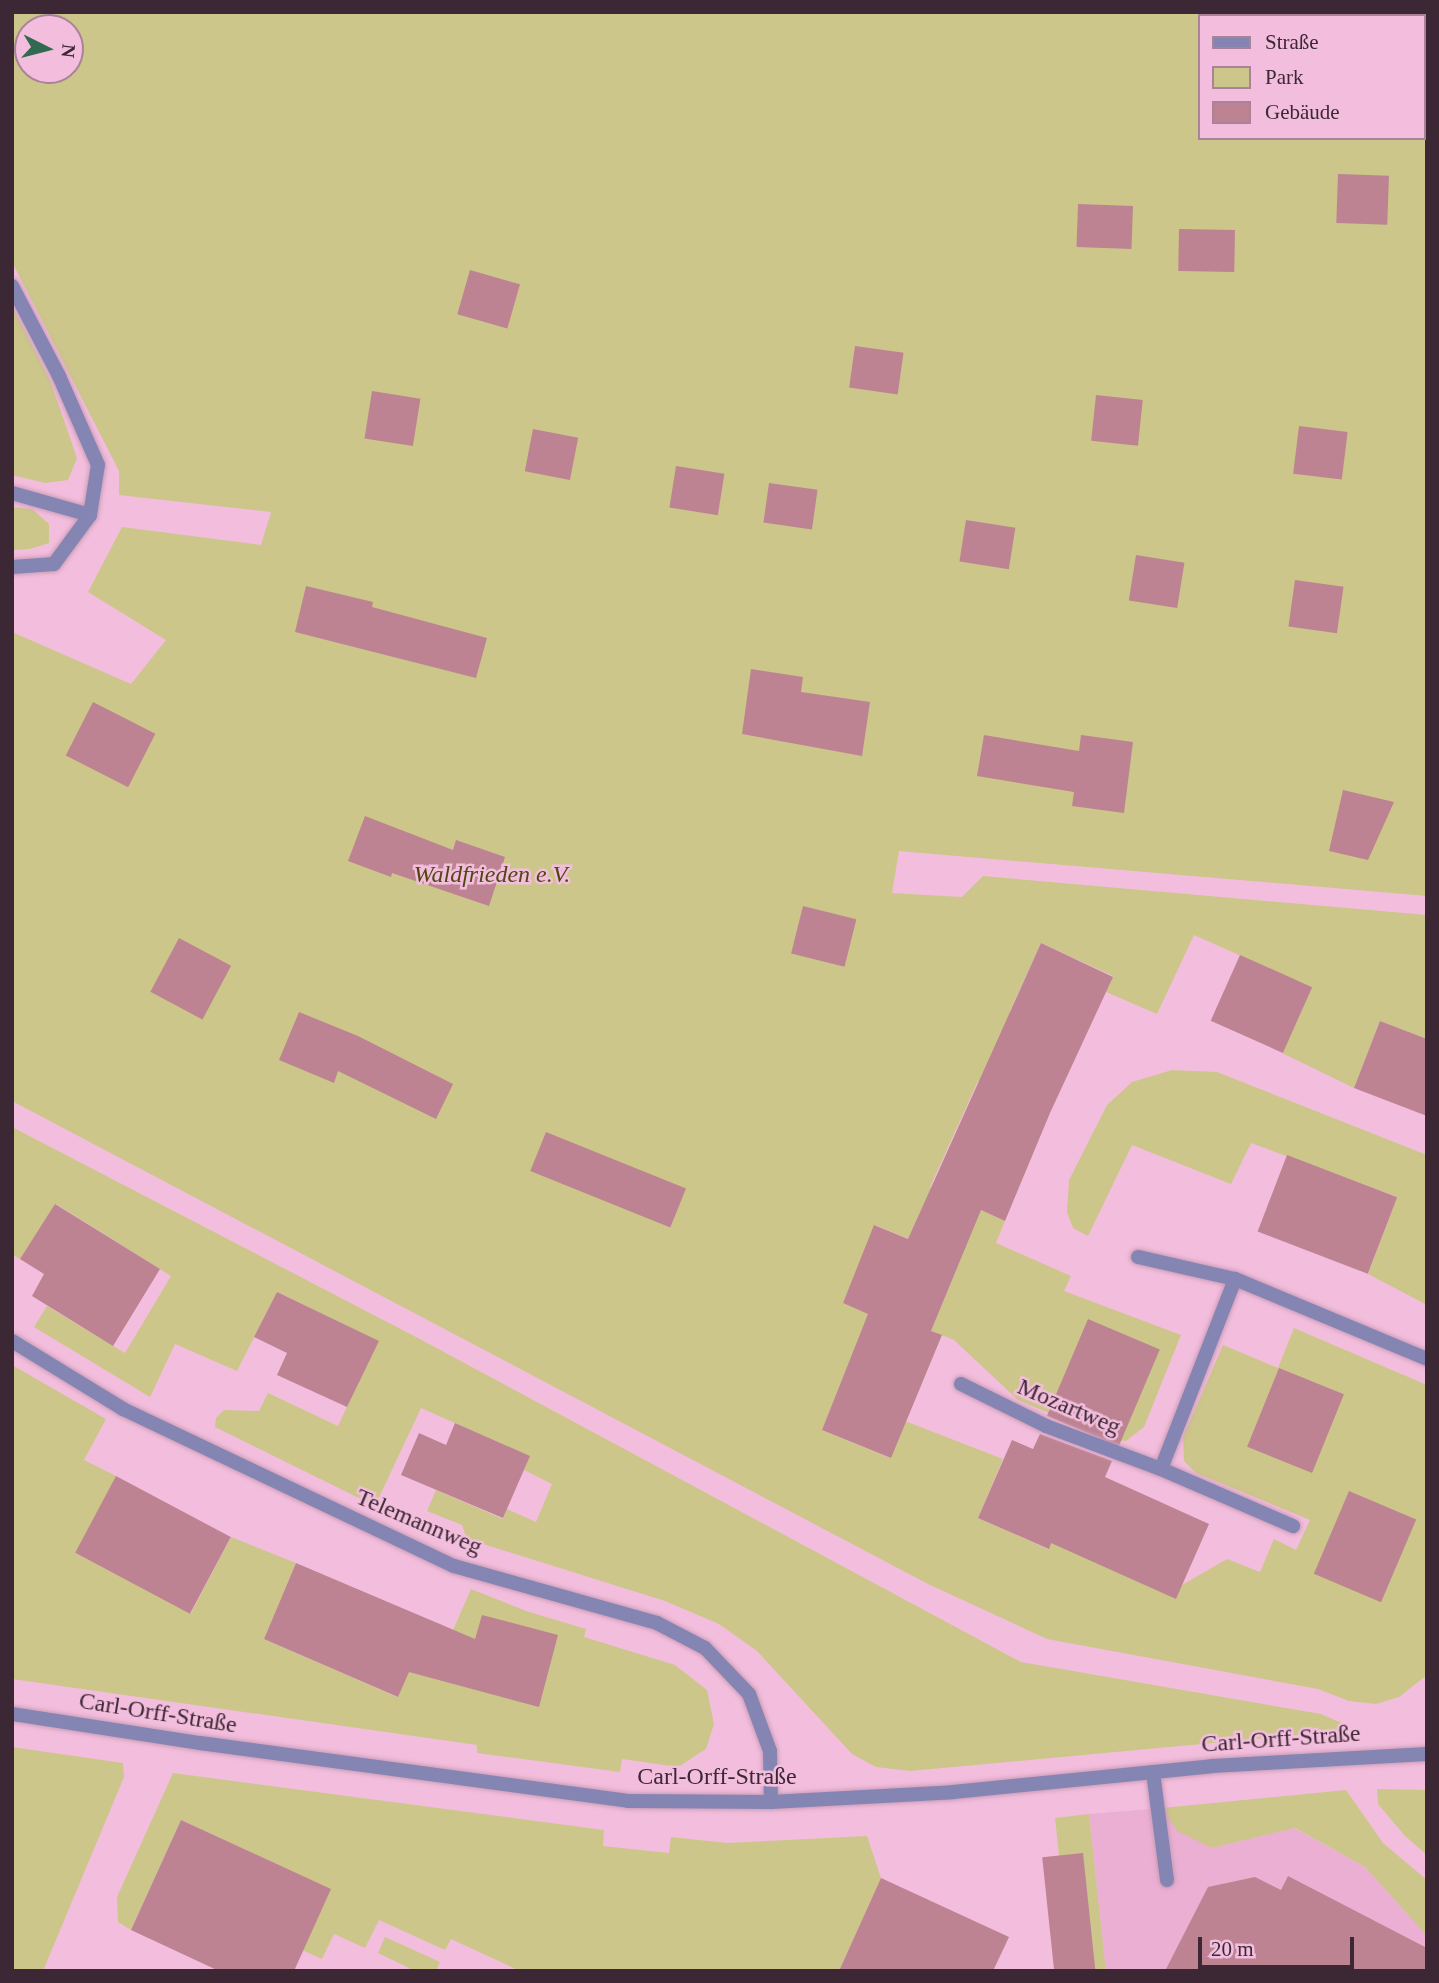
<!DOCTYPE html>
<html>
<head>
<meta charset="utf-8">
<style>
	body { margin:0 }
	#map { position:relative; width:1439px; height:1983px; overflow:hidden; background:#f3bedd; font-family:Georgia,serif }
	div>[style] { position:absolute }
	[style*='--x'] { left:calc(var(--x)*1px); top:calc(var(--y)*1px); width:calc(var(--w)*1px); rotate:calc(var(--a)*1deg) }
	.built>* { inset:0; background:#ebafd3 }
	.green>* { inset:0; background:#ccc68a }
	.building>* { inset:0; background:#bd8392; transform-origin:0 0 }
	.roads { filter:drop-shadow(0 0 2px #cb9db8) drop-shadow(0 0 2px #cb9db8) }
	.lane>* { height:14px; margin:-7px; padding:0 7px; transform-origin:7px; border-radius:7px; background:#8485b3 }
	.street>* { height:14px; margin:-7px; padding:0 7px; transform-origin:7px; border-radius:7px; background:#8485b3 }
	span { translate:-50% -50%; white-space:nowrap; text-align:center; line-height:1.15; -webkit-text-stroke:5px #f3bedd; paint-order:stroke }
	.park-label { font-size:24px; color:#4f4813; font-style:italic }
	.street-label { font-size:24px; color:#3c2834 }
	.frame { position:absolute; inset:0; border:14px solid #3c2834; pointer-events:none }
	.legend { position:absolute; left:1198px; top:14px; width:228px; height:126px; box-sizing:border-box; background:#f3bedd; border:2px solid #aa8299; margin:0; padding:9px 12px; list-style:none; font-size:21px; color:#3c2834 }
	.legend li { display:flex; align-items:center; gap:14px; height:35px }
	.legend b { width:35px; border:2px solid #aa8299 }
	.north { position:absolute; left:14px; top:14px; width:70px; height:70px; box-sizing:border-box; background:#f3bedd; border:2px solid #aa8299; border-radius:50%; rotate:96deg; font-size:19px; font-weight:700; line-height:28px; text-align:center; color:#3c2834 }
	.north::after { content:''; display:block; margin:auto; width:24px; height:32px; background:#326a51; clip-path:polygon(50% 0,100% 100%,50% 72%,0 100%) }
	.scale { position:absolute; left:1198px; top:1937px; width:156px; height:32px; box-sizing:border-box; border:4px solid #3c2834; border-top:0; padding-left:9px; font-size:21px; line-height:24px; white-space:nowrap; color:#3c2834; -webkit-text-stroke:5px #f3bedd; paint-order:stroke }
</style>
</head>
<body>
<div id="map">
	<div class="built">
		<div style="clip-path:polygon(1162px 1808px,1212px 1848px,1294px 1828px,1365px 1867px,1427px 1936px,1427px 1971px,1106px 1971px,1089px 1814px)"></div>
	</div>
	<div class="green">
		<div style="clip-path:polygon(evenodd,12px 12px,1427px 12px,1427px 896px,899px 851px,892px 893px,962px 897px,983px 876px,1427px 915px,1427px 1039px,1380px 1021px,1354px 1088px,1282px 1053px,1311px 987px,1194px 935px,1157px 1014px,1106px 992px,1113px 976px,1041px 943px,1010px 1011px,1049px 1030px,1015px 1097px,978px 1081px,930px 1187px,1005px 1221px,996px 1243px,1071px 1276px,1064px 1291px,1181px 1335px,1144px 1427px,1126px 1441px,1113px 1440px,1018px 1400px,954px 1340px,931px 1331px,960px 1260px,875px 1225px,843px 1303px,886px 1321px,857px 1343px,822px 1430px,890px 1458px,905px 1421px,1003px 1459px,978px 1518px,1048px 1549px,1083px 1472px,1182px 1585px,1227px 1559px,1260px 1572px,1274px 1539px,1296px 1550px,1310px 1520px,1196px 1473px,1184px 1461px,1183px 1437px,1223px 1345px,1278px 1368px,1294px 1328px,1427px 1385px,1427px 1675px,1399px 1697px,1376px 1704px,1349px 1701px,1318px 1689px,1047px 1639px,928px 1584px,12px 1101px,12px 632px,131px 684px,166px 640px,88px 592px,122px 527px,261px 545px,271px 512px,119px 495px,119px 471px,12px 262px,12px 12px,1199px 16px,1423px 16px,1423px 138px,1199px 138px,1199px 16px,12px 12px,28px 28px,70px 28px,70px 70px,28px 70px,28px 28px)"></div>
		<div style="clip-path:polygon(12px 306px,50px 380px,77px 458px,68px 480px,45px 483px,12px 475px)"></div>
		<div style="clip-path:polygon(12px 507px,32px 509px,49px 524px,49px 543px,30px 549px,12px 550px)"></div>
		<div style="clip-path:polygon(1172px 1070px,1217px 1072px,1427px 1155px,1427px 1305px,1368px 1274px,1397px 1197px,1251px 1143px,1231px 1184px,1132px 1145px,1088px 1236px,1073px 1228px,1067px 1212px,1069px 1180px,1107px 1105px,1132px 1082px)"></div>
		<div style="clip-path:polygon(12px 1127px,416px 1337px,1021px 1662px,1321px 1714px,1342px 1723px,1341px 1731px,910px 1771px,876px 1767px,852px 1754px,757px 1651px,719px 1624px,665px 1601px,467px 1539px,462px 1525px,427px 1511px,436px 1490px,503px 1519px,507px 1509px,536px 1522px,552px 1484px,524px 1470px,529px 1456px,421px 1408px,375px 1506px,215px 1427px,216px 1418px,224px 1410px,259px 1411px,268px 1393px,338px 1426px,378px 1341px,277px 1292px,237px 1371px,175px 1344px,150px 1397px,34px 1327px,47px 1306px,125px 1353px,171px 1276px,56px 1204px,20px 1259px,12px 1254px)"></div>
		<div style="clip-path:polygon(12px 1365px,106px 1419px,84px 1460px,116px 1476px,77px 1554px,191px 1613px,231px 1537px,296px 1563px,264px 1639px,397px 1697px,431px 1620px,453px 1630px,471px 1589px,526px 1611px,586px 1629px,584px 1637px,675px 1665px,707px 1690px,714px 1724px,706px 1749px,678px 1767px,622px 1759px,620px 1772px,477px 1753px,477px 1745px,12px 1679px)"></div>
		<div style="clip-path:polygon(12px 1747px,123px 1763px,124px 1777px,43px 1971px,12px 1971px)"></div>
		<div style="clip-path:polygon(173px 1773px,604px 1830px,603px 1846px,669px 1853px,671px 1837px,727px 1843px,867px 1836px,881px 1878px,839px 1971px,520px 1971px,451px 1939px,445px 1950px,379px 1920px,365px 1948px,334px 1934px,322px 1959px,302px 1950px,330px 1889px,181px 1820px,131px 1930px,118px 1922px,117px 1897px)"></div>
		<div style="clip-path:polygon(1377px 1789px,1427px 1790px,1427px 1855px,1405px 1836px,1378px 1804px)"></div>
		<div style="clip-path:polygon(1346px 1790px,1383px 1843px,1427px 1880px,1427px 1936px,1365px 1867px,1295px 1828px,1212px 1848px,1177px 1831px,1162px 1808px)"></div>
		<div style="clip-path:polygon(1089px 1814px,1106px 1971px,1095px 1971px,1059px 1856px,1055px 1818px)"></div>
		<div style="clip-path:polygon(385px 1937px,440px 1962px,436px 1971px,409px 1971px,409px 1968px,378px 1953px)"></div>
	</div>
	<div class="building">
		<div style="left:1338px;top:174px;width:51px;height:49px;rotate:2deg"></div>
		<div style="left:1078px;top:204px;width:55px;height:43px;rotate:2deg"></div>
		<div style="left:1179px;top:229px;width:56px;height:42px;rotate:1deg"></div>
		<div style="left:470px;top:270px;width:52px;height:46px;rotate:16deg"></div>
		<div style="left:855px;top:346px;width:49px;height:42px;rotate:8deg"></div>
		<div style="left:372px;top:391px;width:49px;height:48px;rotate:9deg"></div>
		<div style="left:1096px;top:395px;width:47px;height:46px;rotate:6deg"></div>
		<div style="left:1299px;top:426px;width:49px;height:48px;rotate:7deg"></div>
		<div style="left:533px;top:429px;width:46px;height:43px;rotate:11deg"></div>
		<div style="left:676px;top:466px;width:49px;height:42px;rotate:9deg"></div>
		<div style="left:769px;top:483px;width:49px;height:40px;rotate:8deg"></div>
		<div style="left:966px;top:520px;width:50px;height:42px;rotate:9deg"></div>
		<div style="left:1136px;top:555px;width:49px;height:46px;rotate:9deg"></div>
		<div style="left:1295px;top:580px;width:49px;height:47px;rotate:8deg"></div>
		<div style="clip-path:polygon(306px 586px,373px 602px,372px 607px,487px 638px,476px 678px,295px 632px)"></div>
		<div style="clip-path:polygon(751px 669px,803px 677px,801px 692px,870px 702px,862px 756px,742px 734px)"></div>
		<div style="left:93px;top:702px;width:70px;height:60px;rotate:27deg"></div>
		<div style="clip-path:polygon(984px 735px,1079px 751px,1081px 735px,1133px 742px,1124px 813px,1072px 806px,1074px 792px,977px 776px)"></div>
		<div style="clip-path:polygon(1343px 790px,1394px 802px,1368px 860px,1329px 851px)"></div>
		<div style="clip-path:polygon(365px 816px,453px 850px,456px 840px,505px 857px,489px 906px,392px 873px,391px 877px,348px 861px)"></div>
		<div style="left:803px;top:906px;width:55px;height:49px;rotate:14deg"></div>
		<div style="left:179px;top:938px;width:59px;height:61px;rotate:28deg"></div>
		<div style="clip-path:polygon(1041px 943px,1113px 977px,1050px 1113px,1005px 1221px,981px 1210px,931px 1331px,942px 1335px,891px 1458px,822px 1430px,868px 1314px,843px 1303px,874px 1225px,908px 1239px)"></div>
		<div style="left:1240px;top:955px;width:79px;height:72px;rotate:24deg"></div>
		<div style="clip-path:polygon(299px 1012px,358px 1036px,453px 1084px,436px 1119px,338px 1071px,334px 1083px,279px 1060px)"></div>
		<div style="clip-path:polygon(1380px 1021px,1427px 1039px,1427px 1116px,1354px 1088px)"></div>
		<div style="left:546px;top:1132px;width:151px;height:42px;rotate:22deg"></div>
		<div style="left:1287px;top:1155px;width:118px;height:82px;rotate:21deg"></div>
		<div style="clip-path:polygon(55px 1204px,160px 1269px,113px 1346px,32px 1296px,44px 1274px,20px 1259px)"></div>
		<div style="clip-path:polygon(277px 1292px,379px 1341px,347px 1407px,277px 1375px,287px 1353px,254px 1337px)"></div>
		<div style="left:1088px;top:1319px;width:78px;height:105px;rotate:23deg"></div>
		<div style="left:1279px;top:1368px;width:70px;height:85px;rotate:22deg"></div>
		<div style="clip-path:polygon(455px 1423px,530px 1456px,503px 1518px,401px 1475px,419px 1433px,446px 1445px)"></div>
		<div style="clip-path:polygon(1040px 1434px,1112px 1461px,1105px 1477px,1209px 1524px,1176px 1599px,1051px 1543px,1049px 1549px,978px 1518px,1012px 1440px,1033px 1449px)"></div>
		<div style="left:116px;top:1476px;width:130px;height:87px;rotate:28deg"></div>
		<div style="left:1349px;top:1491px;width:73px;height:90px;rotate:23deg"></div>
		<div style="clip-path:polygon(296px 1563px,475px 1639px,482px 1615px,558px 1635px,539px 1707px,409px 1672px,398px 1697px,264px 1639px)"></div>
		<div style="clip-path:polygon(181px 1820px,331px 1889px,294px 1971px,219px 1971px,131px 1930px)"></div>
		<div style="left:1083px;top:1853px;width:119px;height:41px;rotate:84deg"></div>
		<div style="clip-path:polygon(1288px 1876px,1427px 1948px,1427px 1971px,1165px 1971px,1208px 1887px,1255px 1877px,1281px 1890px)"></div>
		<div style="clip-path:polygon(881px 1878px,1009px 1937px,993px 1971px,839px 1971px)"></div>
	</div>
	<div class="roads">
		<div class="lane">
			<div style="--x:12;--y:286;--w:102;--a:62.4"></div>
			<div style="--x:59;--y:376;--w:97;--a:66.3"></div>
			<div style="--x:98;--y:465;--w:51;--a:99.1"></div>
			<div style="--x:90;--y:515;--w:61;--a:126.3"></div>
			<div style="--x:54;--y:564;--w:42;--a:175.9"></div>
			<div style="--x:12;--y:493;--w:81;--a:15.8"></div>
			<div style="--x:1153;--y:1772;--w:109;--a:82.6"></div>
		</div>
		<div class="street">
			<div style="--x:1138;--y:1257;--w:99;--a:12.8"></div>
			<div style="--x:1235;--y:1279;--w:208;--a:22.6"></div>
			<div style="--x:12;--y:1341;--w:130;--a:31.5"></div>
			<div style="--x:123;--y:1409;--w:366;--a:25.4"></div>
			<div style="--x:454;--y:1566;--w:211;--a:15.7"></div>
			<div style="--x:657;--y:1623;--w:54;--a:27.5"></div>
			<div style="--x:705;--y:1648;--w:64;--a:46.3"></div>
			<div style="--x:749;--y:1694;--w:61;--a:69.8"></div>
			<div style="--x:770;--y:1751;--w:51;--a:88.9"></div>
			<div style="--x:961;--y:1384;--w:95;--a:26.3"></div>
			<div style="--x:1046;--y:1426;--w:123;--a:20.5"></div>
			<div style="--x:1161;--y:1469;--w:204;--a:-68.7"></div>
			<div style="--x:1161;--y:1469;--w:144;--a:23.4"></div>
			<div style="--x:12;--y:1714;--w:190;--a:8.8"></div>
			<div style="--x:200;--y:1743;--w:432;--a:7.7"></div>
			<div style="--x:628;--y:1801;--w:143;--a:0.4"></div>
			<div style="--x:771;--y:1802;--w:182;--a:-3.1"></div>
			<div style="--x:953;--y:1792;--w:260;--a:-5.7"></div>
			<div style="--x:1212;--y:1766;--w:215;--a:-3.2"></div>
		</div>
	</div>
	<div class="park-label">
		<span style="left:492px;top:875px">Waldfrieden e.V.</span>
	</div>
	<div class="street-label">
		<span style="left:1069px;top:1407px;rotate:23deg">Mozartweg</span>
		<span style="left:419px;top:1522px;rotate:23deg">Telemannweg</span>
		<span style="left:158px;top:1713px;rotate:9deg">Carl-Orff-Straße</span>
		<span style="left:1281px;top:1739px;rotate:-4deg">Carl-Orff-Straße</span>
		<span style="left:717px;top:1777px">Carl-Orff-Straße</span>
	</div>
	<div class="frame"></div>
	<ul class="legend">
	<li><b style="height:9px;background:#8485b3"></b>Straße</li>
	<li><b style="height:19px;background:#ccc68a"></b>Park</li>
	<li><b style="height:19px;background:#bd8392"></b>Gebäude</li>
	</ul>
	<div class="north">N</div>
	<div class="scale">20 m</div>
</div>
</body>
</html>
